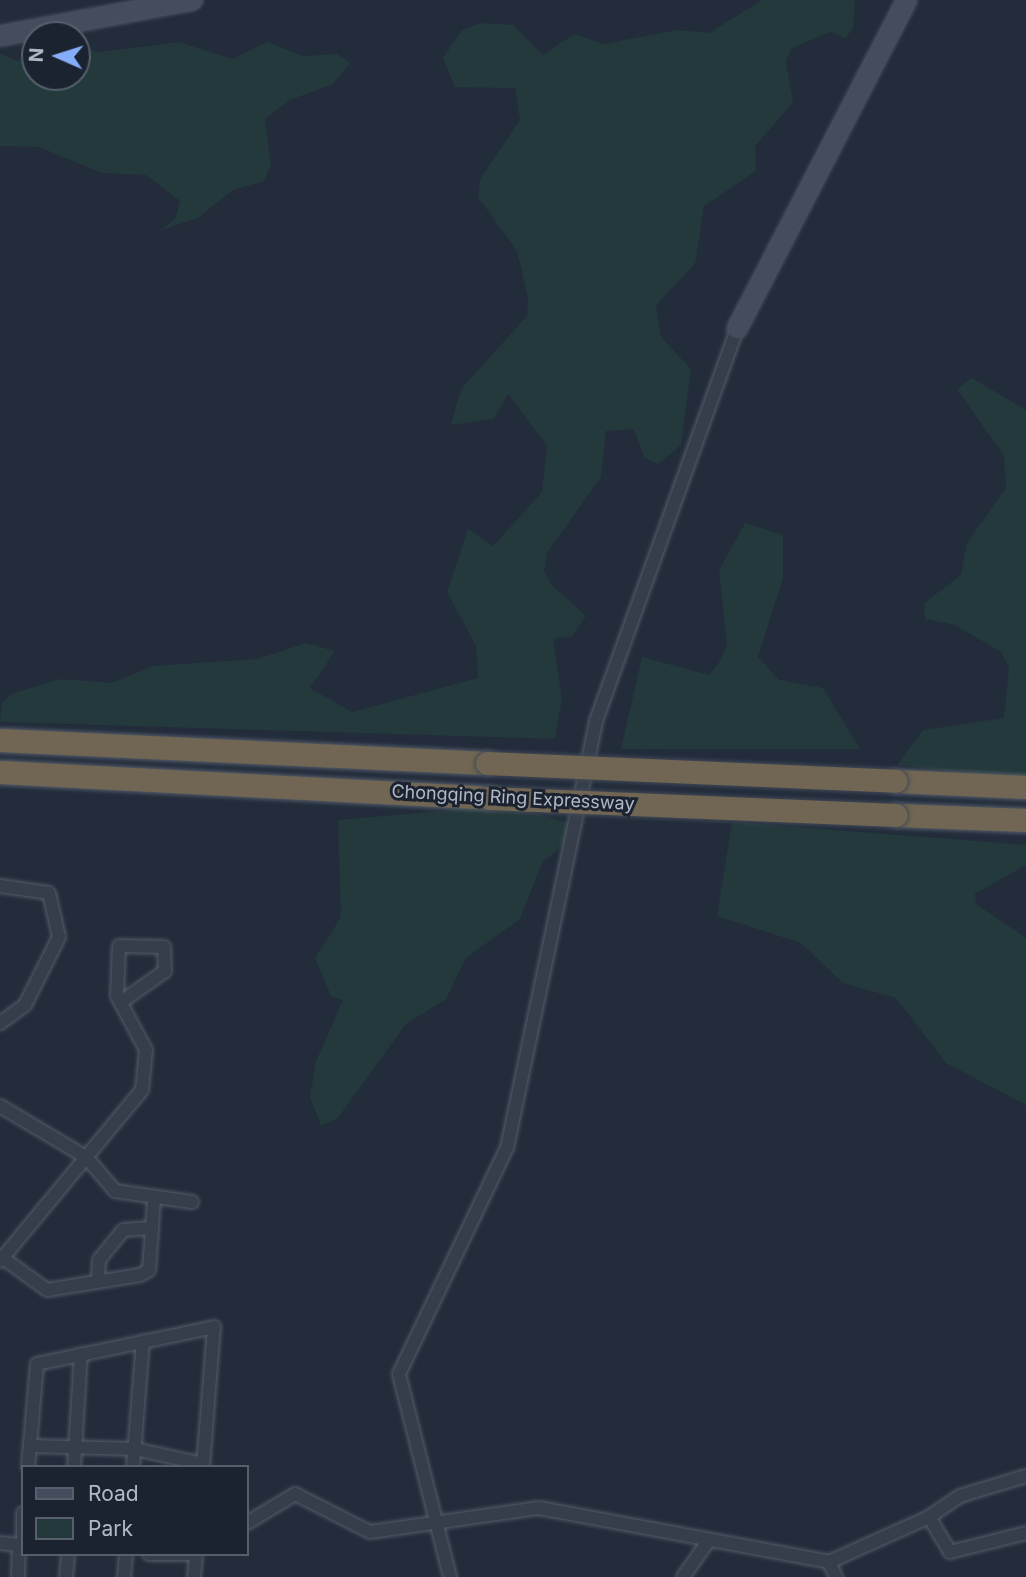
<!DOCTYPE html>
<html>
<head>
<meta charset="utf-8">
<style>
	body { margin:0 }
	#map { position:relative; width:1026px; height:1577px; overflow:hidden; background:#222c3b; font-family:Inter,sans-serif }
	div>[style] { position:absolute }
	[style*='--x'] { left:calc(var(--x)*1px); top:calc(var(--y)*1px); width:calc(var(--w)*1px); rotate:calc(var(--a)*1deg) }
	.green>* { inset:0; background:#24393c }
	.roads { filter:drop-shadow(0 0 2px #545c69) drop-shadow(0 0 2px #545c69) }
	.street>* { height:12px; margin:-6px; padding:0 6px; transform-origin:6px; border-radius:6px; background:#363e4b }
	.secondary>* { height:18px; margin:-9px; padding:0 9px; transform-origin:9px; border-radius:9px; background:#444d5e }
	.highway>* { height:23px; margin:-11.5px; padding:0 11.5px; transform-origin:11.5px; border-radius:11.5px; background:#716653 }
	.bridges { filter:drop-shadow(0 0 2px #414956) drop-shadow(0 0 2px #414956) }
	.highway-bridge>* { height:23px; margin:-11.5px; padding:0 11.5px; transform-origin:11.5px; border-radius:11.5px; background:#716653 }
	span { translate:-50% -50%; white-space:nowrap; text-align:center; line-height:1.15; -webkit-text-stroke:6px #1b2330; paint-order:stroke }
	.street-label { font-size:18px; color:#b1b9c7 }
	.legend { position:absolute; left:21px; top:1465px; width:228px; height:91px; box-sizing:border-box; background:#1b2330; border:2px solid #575f6c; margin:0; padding:9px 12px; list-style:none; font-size:21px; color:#b1b9c7 }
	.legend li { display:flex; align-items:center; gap:14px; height:35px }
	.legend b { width:35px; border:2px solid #575f6c }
	.north { position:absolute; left:21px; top:21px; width:70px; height:70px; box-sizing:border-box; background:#1b2330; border:2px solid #575f6c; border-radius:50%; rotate:273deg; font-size:19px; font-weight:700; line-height:28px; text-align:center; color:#b1b9c7 }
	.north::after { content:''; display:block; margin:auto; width:24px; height:32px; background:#86aef8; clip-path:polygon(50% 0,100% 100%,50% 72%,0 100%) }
</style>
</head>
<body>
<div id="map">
	<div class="green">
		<div style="clip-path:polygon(762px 0,855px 0,853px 29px,845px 38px,831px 32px,792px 48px,786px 61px,793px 102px,755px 146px,756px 171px,704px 206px,695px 264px,656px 305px,661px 337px,691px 369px,681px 445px,658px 464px,644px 457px,634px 429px,606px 431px,601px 477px,547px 553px,544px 571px,551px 584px,586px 616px,571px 637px,553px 638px,562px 699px,555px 739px,0 722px,2px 702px,14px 693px,61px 679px,111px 683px,154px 666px,257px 659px,306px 643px,335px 651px,310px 688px,352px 712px,478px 678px,476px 646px,447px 592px,468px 529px,493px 546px,542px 492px,547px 446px,508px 394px,494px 419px,451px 425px,461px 389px,527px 316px,528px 298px,517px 251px,478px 197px,480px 179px,520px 120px,515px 88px,455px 87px,443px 58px,462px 30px,481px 23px,513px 25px,543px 55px,574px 34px,604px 44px,677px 30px,709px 33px)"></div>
		<div style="clip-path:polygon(179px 42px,232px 59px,267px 42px,302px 56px,337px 54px,350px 63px,333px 84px,290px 100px,265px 119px,271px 164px,264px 181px,233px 190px,198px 218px,161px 230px,175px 219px,180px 201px,146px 175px,102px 173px,39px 147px,0 146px,0 53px,17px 61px,35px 55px,35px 77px,77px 77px,77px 47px,100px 52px)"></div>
		<div style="clip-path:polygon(972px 378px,1026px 410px,1026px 779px,897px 765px,923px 730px,1004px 718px,1009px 668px,1001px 652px,955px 625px,925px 619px,924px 603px,961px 575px,967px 543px,1006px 488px,1004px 456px,957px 389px)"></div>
		<div style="clip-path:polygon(745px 523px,783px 535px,783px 578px,758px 657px,779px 680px,823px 688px,860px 749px,621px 749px,642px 657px,709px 675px,720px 661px,727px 645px,719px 570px)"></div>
		<div style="clip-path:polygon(508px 805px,569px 823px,579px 835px,543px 861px,520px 919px,466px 958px,446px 999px,406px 1024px,337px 1119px,321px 1126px,310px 1097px,316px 1061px,343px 1000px,331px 996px,315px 958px,341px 917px,338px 820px)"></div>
		<div style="clip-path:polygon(732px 822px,1026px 845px,1026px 865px,975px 894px,976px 904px,1026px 938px,1026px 1105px,946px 1063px,896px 998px,843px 983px,801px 943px,717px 916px)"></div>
	</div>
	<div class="roads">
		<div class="street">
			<div style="--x:0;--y:886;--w:49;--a:8.1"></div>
			<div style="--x:49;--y:893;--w:45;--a:77.2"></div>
			<div style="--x:59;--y:937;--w:76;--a:116.6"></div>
			<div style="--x:25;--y:1005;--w:31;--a:144"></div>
			<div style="--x:0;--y:1106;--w:100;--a:30.7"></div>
			<div style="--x:86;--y:1157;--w:45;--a:49.5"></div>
			<div style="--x:115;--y:1191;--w:78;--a:8.1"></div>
			<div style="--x:3;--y:1258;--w:54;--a:36"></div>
			<div style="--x:47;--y:1290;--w:94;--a:-9.2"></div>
			<div style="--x:140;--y:1275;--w:10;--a:-29"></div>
			<div style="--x:149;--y:1270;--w:70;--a:-85.9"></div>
			<div style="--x:0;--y:1261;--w:222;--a:-50.3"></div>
			<div style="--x:142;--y:1090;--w:40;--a:-84.3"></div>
			<div style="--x:146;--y:1050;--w:61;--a:-118.2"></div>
			<div style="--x:117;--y:996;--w:50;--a:-87.7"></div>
			<div style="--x:119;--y:946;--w:45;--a:1.3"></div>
			<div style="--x:164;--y:947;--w:24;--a:88"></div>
			<div style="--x:165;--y:971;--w:54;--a:144.8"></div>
			<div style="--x:98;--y:1280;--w:20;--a:-87"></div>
			<div style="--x:99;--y:1260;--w:38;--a:-51"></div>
			<div style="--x:123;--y:1230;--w:29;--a:-4"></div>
			<div style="--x:30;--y:1446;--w:105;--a:1.6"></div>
			<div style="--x:135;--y:1449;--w:70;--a:12.4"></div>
			<div style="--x:28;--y:1467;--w:103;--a:-85"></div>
			<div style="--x:37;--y:1364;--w:181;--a:-11.8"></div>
			<div style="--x:214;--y:1327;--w:140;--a:94.5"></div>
			<div style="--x:74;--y:1467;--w:113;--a:-86.5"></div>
			<div style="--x:133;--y:1467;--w:126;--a:-85.5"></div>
			<div style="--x:1026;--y:1476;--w:69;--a:163.1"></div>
			<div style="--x:960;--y:1496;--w:37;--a:146"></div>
			<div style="--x:929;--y:1517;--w:41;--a:59"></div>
			<div style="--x:950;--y:1552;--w:78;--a:-14"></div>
			<div style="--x:23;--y:1513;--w:32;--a:90"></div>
			<div style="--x:247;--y:1523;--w:56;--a:-31.1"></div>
			<div style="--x:295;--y:1494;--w:84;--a:26.9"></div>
			<div style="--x:370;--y:1532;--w:171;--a:-8.1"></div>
			<div style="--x:539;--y:1508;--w:295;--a:10.5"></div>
			<div style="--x:829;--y:1562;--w:110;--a:-24.2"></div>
			<div style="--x:0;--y:1543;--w:19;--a:6"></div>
			<div style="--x:19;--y:1545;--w:32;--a:92"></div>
			<div style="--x:149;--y:1554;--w:45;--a:0"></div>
			<div style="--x:829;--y:1562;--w:17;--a:65"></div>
			<div style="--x:66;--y:1577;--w:23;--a:-85"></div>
			<div style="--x:124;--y:1577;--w:23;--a:-85"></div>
			<div style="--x:194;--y:1577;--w:23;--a:-85"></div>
			<div style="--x:450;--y:1577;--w:209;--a:-104.1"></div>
			<div style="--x:399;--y:1374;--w:250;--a:-64.5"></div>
			<div style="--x:507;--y:1148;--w:436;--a:-78.2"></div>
			<div style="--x:596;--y:721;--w:417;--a:-70.2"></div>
			<div style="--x:683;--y:1577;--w:45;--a:-54.9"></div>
		</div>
		<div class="secondary">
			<div style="--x:0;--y:36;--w:196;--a:-10.6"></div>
			<div style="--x:737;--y:329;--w:370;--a:-62.7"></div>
		</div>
		<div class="highway">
			<div style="--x:0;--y:740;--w:488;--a:2.7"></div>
			<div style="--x:0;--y:772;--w:490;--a:3"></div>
			<div style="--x:896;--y:781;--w:130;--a:2.6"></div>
			<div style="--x:896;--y:815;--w:130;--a:2.2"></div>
		</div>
	</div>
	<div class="bridges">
		<div class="highway-bridge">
			<div style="--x:487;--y:763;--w:409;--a:2.5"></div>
			<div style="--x:489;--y:798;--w:407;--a:2.4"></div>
		</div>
	</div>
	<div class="street-label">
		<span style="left:513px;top:798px;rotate:3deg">Chongqing Ring Expressway</span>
	</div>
	<ul class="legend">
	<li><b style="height:9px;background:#444d5e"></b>Road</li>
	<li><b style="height:19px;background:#24393c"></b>Park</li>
	</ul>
	<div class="north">N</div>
</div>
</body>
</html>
